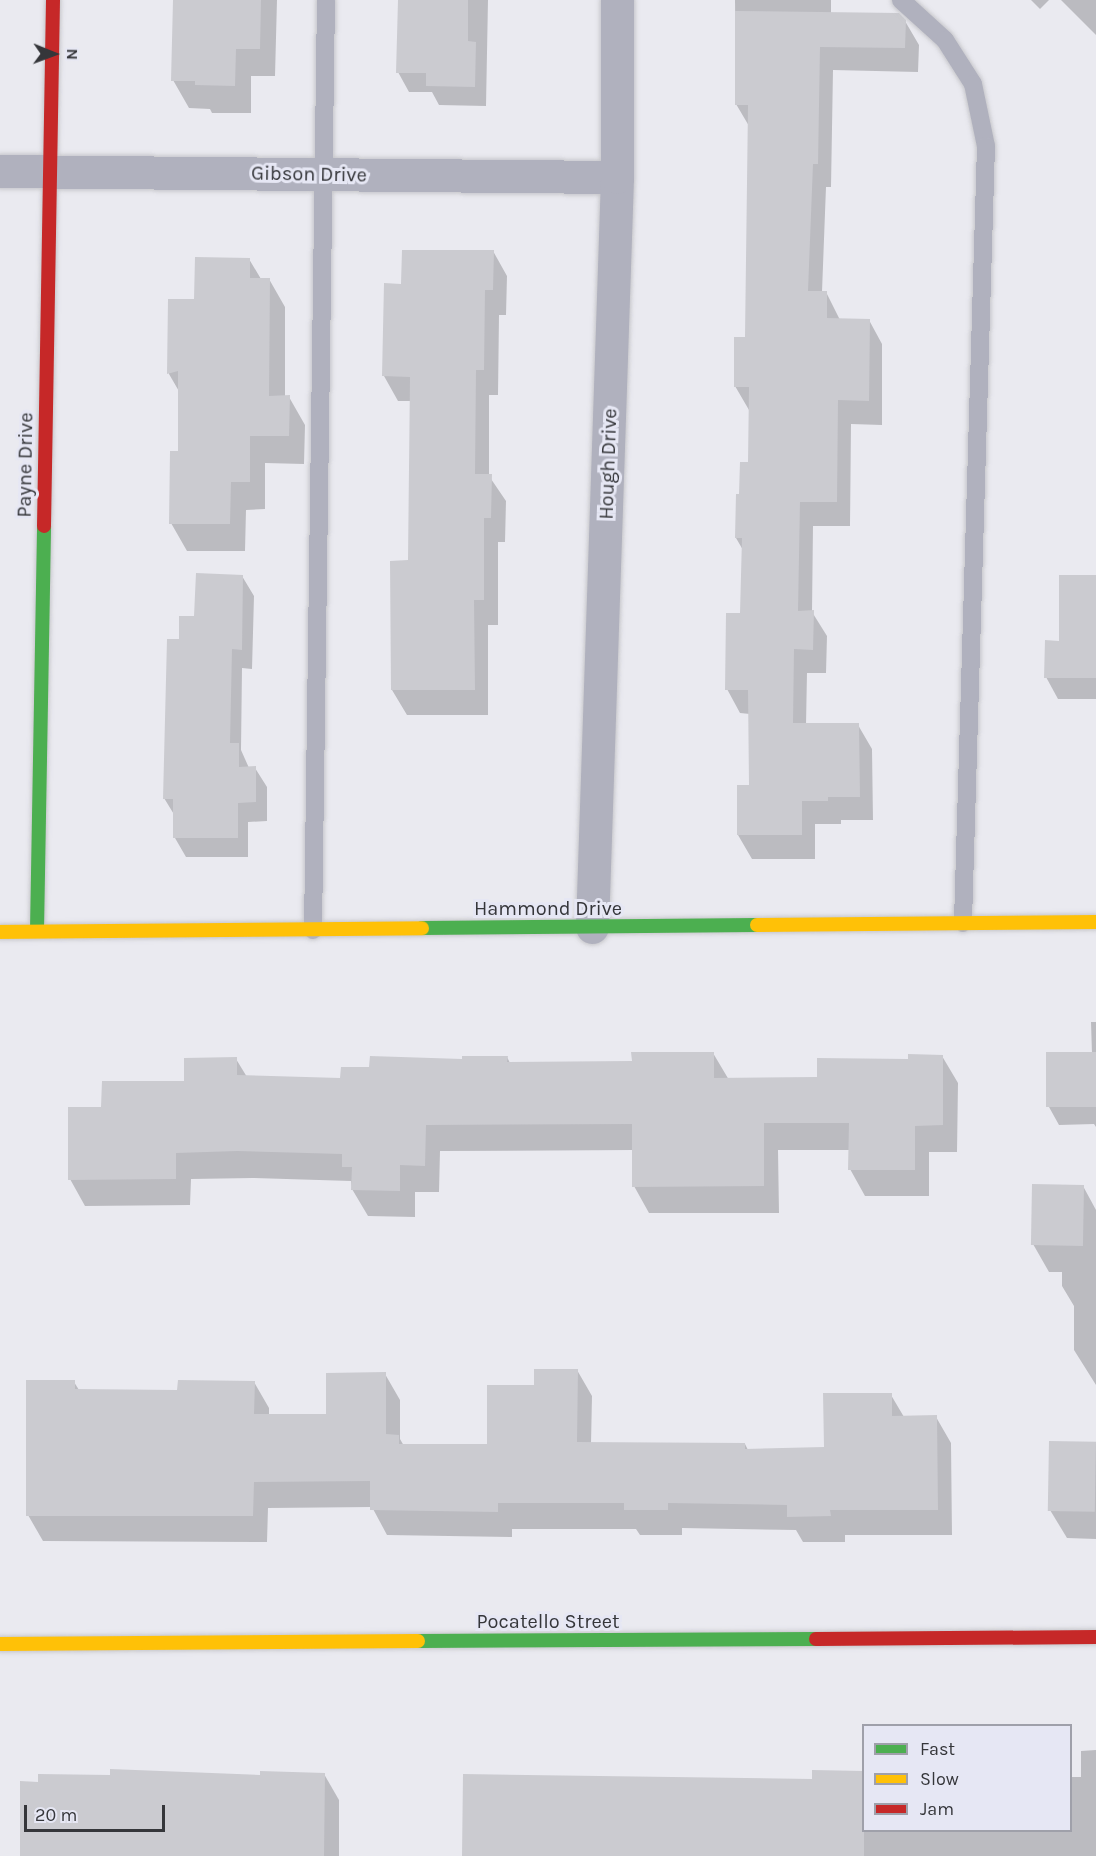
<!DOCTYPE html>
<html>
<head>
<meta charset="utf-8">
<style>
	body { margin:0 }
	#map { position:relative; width:1096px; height:1856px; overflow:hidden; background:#eaeaf0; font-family:Karla,sans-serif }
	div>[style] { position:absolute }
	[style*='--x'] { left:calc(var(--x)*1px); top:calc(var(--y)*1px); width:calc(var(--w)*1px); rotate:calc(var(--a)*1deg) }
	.shadow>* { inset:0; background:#0003 }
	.building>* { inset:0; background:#cbcbd0; transform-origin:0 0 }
	.roads { filter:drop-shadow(0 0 2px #c7c7cb) drop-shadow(0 0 2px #c7c7cb) }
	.lane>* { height:18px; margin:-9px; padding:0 9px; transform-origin:9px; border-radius:9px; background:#b0b1be }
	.street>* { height:33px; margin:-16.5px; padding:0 16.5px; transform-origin:16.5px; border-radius:16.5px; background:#b0b1be }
	.fast>* { height:14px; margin:-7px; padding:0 7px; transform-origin:7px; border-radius:7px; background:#4caf50 }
	.slow>* { height:14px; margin:-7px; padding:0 7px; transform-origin:7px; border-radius:7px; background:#ffc107 }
	.jam>* { height:14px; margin:-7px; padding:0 7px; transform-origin:7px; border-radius:7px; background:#c62828 }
	span { translate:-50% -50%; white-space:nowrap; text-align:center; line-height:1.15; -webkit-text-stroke:6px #e6e7f4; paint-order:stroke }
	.street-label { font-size:20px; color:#35363a }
	.legend { position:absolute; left:862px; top:1724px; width:210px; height:108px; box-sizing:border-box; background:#e6e7f4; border:2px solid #9fa0aa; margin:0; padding:8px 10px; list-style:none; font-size:18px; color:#35363a }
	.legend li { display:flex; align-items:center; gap:12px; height:30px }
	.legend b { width:30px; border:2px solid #9fa0aa }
	.north { position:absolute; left:24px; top:24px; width:60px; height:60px; -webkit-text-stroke:4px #e6e7f4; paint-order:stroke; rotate:91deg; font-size:16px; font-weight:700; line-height:24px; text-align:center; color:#35363a }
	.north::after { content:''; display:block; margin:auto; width:21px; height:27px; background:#35363a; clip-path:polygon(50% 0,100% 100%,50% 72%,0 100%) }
	.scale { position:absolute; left:24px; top:1805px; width:141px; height:27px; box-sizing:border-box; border:3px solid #35363a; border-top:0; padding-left:8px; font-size:18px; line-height:21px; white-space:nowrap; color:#35363a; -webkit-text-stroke:4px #e6e7f4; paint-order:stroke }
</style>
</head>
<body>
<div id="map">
	<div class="shadow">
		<div style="clip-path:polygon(174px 0,277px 0,275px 76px,251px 76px,251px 113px,212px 113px,210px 109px,189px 108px,173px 80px)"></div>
		<div style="clip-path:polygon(399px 0,488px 0,486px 106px,439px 105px,432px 92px,409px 92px,398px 72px)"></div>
		<div style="clip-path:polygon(735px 0,831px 0,831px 14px,905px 21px,919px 45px,918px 72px,833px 70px,831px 187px,826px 187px,822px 292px,826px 292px,840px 320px,869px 320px,882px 344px,882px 425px,851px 424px,850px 526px,813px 526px,812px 612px,827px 636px,826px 673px,807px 673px,806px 725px,858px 725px,872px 749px,873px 820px,841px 820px,841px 824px,815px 824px,815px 859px,752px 859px,738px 835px,751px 787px,750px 714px,740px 713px,727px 689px,742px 615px,743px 550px,736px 538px,741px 496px,749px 464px,749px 410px,735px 386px,746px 338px,749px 126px,736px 104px)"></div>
		<div style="clip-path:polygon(1031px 0,1049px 0,1040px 9px)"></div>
		<div style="clip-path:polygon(1061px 0,1096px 0,1096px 35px)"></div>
		<div style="clip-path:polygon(493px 251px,507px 276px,506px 315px,499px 315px,498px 395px,489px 395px,489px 476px,506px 501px,505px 542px,498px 542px,498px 625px,488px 625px,488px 715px,407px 715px,392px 690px,410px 562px,411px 401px,398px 401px,384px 376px,402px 285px)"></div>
		<div style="clip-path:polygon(249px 259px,261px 279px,269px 279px,285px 307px,285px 397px,289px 397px,305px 425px,304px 464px,265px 463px,265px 509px,246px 510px,245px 551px,187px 551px,171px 523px,180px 453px,180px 393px,169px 374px,170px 301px,196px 300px)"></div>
		<div style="clip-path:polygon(242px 576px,254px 596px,252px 669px,242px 668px,241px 750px,249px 768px,255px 768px,267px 787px,267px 821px,248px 822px,248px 857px,186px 857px,175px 838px,175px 816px,164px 798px,180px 641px,196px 618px)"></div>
		<div style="clip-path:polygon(1096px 577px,1096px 699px,1058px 699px,1046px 677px,1061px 642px)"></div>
		<div style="clip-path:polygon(1091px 1022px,1096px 1022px,1096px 1127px,1094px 1124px,1059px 1125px,1049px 1107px,1048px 1054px,1092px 1054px)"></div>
		<div style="clip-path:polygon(713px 1053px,729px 1080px,818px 1079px,942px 1056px,958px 1083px,957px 1152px,929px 1152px,929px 1196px,865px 1196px,850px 1169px,850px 1150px,778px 1150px,779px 1213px,649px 1213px,634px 1186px,634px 1150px,440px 1151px,439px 1192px,415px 1192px,415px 1217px,368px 1216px,352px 1189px,351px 1181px,253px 1178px,191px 1179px,190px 1205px,85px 1206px,70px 1179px,103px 1109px,186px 1083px,236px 1059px,247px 1077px,342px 1080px,371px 1069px,507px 1057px,510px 1063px,633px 1063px)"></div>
		<div style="clip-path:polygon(1083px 1186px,1096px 1210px,1096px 1385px,1074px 1350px,1074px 1306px,1062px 1286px,1062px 1272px,1049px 1272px,1033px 1244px)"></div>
		<div style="clip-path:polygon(577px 1370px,592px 1396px,591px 1444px,745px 1444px,748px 1450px,826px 1448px,891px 1395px,904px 1417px,936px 1417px,951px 1443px,952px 1535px,845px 1535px,845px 1542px,803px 1542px,796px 1530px,682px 1528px,682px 1535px,640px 1535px,636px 1529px,512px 1529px,512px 1537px,387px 1535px,372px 1507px,268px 1508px,267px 1542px,43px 1541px,28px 1515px,74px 1382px,79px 1390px,179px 1391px,254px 1382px,269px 1408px,269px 1415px,327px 1415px,385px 1374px,400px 1400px,400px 1439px,404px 1446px,489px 1445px,535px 1386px)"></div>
		<div style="clip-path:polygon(1096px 1443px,1096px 1539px,1067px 1538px,1050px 1510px)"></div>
		<div style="clip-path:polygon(1096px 1750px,1096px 1856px,464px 1856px,864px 1830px,1070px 1830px,1070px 1777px,1081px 1777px,1081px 1751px)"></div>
		<div style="clip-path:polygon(324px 1774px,339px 1800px,339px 1856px,22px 1856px)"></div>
	</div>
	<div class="building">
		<div style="clip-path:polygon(173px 0,261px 0,260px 49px,236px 49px,235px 86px,195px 85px,195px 81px,171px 81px)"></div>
		<div style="clip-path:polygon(398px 0,468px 0,468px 41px,476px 42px,475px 87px,426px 86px,426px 73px,396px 73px)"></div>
		<div style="clip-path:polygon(735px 11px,899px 13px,906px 20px,905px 48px,820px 47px,818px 164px,813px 164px,808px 291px,827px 291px,827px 318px,870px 319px,869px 401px,838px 400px,837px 502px,800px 502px,798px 611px,814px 610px,813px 650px,794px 649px,793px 723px,859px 723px,860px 797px,828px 797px,828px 801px,802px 801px,802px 835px,737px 835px,737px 785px,749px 785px,748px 690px,725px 690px,726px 613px,740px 613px,742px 538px,735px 538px,736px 494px,739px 494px,740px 462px,748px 462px,749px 387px,734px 387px,734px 337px,745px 337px,748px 105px,735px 105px)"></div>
		<div style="clip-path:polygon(402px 250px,494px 250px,493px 290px,485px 290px,484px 370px,476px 370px,475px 474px,492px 474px,491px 518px,484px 518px,484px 600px,474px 600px,475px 690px,391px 690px,390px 561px,408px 560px,410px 377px,382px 376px,384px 283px,401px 284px)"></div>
		<div style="clip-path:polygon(195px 257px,250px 258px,250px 278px,270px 278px,269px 396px,290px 395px,289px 436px,250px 436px,250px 482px,231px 482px,230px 524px,169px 524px,170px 451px,178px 451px,178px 371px,167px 374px,168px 299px,194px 299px)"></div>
		<div style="clip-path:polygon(196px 573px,243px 575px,242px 650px,232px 649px,230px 743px,239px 743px,239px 767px,256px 766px,256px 802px,238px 803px,238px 838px,173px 838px,173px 799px,163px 799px,167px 639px,179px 639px,179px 616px,194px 616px)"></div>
		<div style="clip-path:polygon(1059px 575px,1096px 575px,1096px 678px,1044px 678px,1045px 640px,1059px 641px)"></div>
		<div style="clip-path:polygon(631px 1052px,714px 1052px,714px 1078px,817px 1077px,817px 1058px,908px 1059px,908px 1054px,943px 1055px,943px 1125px,915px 1126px,915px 1170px,848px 1170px,849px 1123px,764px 1123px,764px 1186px,632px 1187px,632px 1124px,426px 1125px,425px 1166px,400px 1165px,400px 1191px,351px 1190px,352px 1167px,342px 1167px,342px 1154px,237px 1151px,176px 1153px,176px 1179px,68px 1180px,68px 1107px,101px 1107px,102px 1081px,184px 1081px,184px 1058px,237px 1057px,237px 1075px,340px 1078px,341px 1067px,369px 1067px,370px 1056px,462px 1059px,462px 1056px,508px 1056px,507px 1062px,632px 1061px)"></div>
		<div style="left:1046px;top:1052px;width:50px;height:55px"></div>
		<div style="left:1032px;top:1184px;width:52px;height:61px;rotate:1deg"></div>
		<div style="clip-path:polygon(534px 1369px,578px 1369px,577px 1442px,745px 1443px,745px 1449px,824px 1447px,823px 1393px,892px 1393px,892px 1416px,937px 1415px,938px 1510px,830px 1510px,831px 1516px,787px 1517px,787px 1505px,668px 1503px,668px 1510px,624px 1510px,624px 1503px,498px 1503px,498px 1512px,370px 1510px,370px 1481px,254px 1482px,253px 1516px,26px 1516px,26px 1380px,75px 1380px,75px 1389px,177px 1390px,178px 1380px,255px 1381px,254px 1414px,326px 1414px,326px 1373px,386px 1372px,386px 1434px,399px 1435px,399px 1444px,487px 1444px,487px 1385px,534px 1385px)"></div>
		<div style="left:1049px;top:1441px;width:47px;height:70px;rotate:1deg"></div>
		<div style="clip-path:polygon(110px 1769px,260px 1775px,260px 1771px,325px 1773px,324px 1856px,20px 1856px,20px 1781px,38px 1782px,38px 1774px,110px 1775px)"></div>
		<div style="clip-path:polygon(812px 1770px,864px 1771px,864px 1856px,462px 1856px,463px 1774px,812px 1779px)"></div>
	</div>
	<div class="roads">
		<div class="lane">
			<div style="--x:901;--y:0;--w:59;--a:42.3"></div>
			<div style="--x:945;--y:40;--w:52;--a:57.5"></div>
			<div style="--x:973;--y:84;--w:63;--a:78.2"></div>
			<div style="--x:986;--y:146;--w:777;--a:91.7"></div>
			<div style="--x:313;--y:930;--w:930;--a:-89.2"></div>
		</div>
		<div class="street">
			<div style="--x:0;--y:171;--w:617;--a:0.56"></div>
			<div style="--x:592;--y:927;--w:750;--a:-88.09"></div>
			<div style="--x:617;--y:177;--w:177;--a:-90"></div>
		</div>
		<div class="fast">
			<div style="--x:422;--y:928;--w:335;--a:-0.5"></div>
			<div style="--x:37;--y:931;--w:405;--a:-89"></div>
			<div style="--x:418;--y:1641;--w:398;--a:-0.3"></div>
		</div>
		<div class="slow">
			<div style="--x:757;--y:925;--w:339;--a:-0.5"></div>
			<div style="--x:0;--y:932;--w:422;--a:-0.5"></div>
			<div style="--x:0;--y:1644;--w:418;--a:-0.4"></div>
		</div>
		<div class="jam">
			<div style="--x:44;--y:526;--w:526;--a:-89.02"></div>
			<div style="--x:816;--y:1639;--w:280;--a:-0.4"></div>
		</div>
	</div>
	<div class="street-label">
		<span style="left:309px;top:174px;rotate:1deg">Gibson Drive</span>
		<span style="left:608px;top:464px;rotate:-88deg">Hough Drive</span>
		<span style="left:25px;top:465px;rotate:-89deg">Payne Drive</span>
		<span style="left:548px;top:908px">Hammond Drive</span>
		<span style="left:548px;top:1621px">Pocatello Street</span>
	</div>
	<ul class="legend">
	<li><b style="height:8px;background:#4caf50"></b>Fast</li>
	<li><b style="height:8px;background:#ffc107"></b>Slow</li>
	<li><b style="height:8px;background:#c62828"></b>Jam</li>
	</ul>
	<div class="north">N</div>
	<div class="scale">20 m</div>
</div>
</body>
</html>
